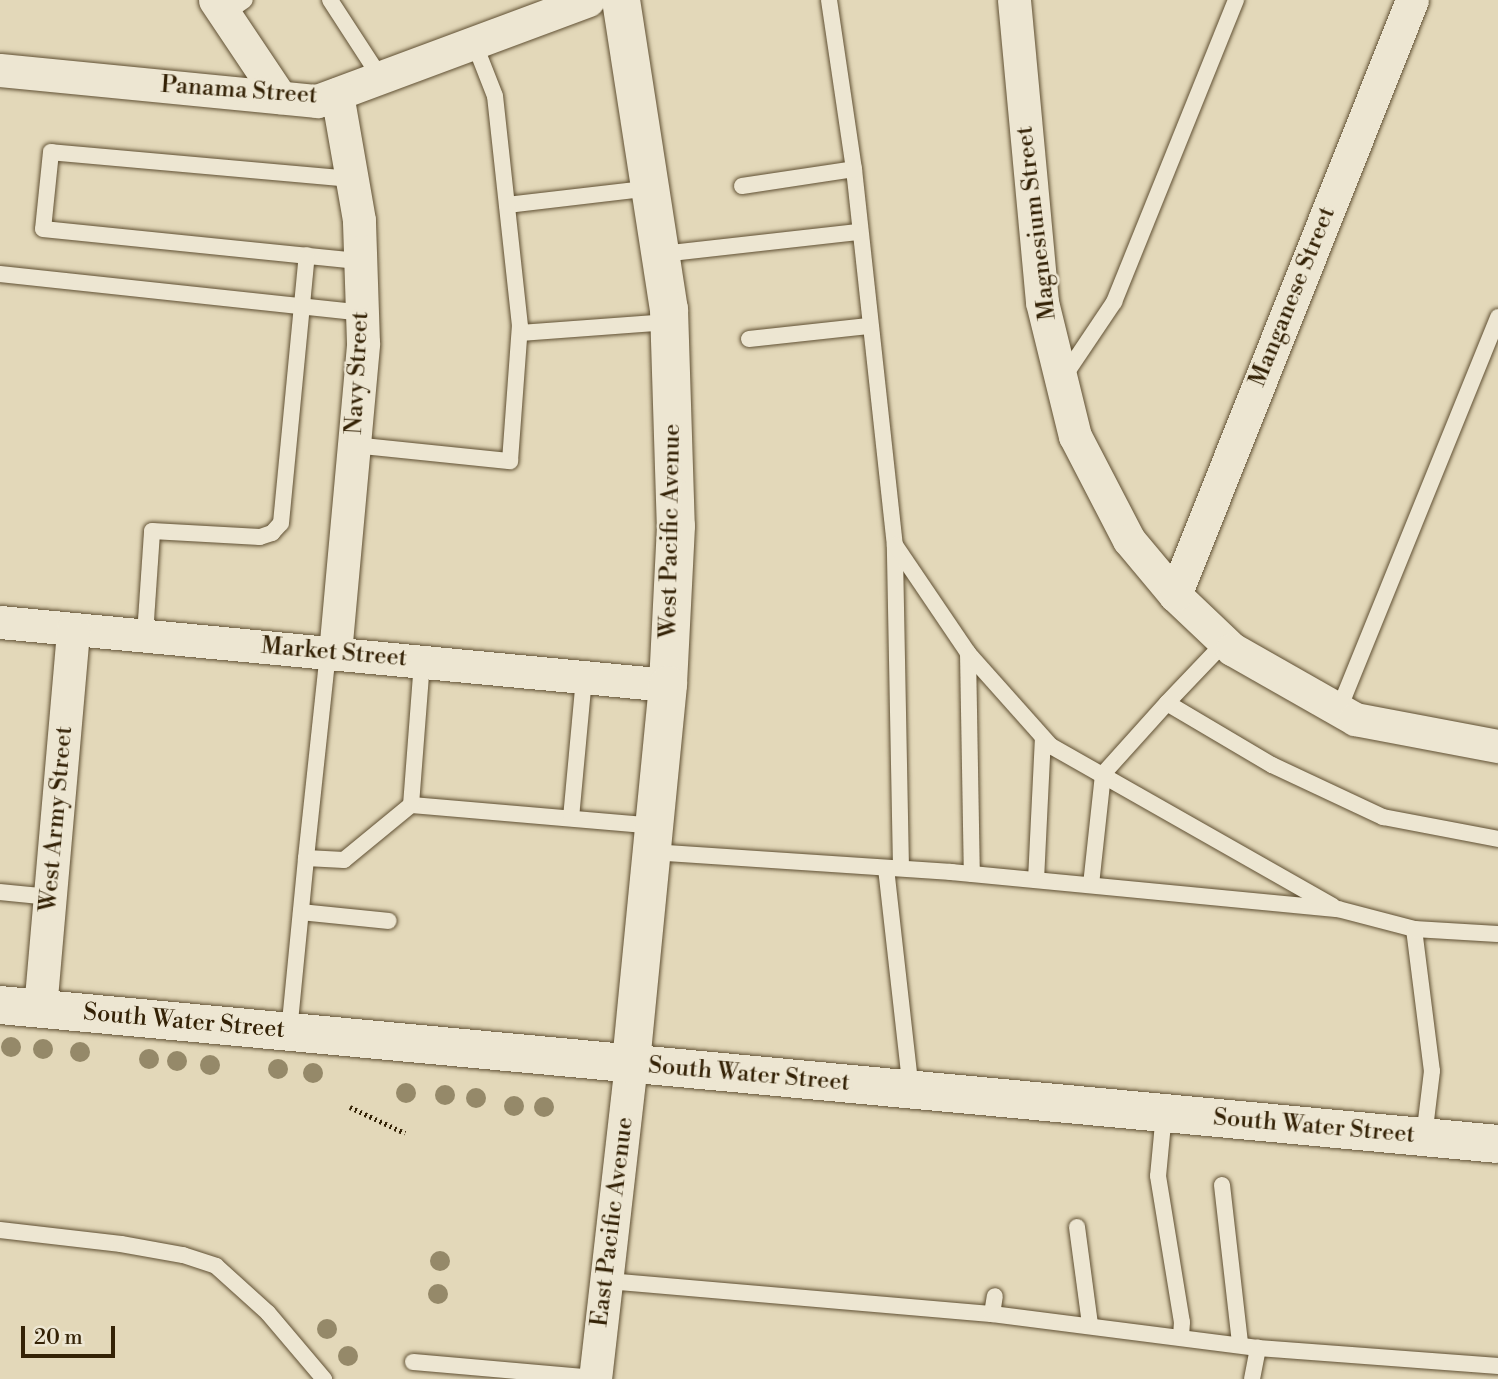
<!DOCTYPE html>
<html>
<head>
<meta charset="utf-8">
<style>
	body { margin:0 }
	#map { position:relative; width:1498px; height:1379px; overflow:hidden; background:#e3d8b9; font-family:"Libre Bodoni",serif }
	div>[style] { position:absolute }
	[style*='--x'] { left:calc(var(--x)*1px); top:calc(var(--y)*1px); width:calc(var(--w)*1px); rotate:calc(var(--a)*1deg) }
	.path>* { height:4.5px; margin-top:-2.25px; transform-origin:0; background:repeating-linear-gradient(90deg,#342206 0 2px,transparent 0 5.5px) }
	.roads { filter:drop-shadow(0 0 2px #605033) drop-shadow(0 0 2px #605033) }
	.lane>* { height:16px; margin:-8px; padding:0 8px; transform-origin:8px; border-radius:8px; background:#ede6d2 }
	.street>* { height:33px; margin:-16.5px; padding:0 16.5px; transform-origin:16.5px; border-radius:16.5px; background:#ede6d2 }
	.secondary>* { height:38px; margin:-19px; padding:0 19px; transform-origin:19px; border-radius:19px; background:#ede6d2 }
	.trees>* { width:20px; height:20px; margin:-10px; border-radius:50%; background:#958969 }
	span { translate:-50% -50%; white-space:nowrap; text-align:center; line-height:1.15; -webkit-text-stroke:5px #ede6d2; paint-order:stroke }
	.street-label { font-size:24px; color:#342206 }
	.scale { position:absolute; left:21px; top:1326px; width:94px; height:32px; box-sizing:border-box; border:4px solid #342206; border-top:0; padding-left:9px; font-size:21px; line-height:24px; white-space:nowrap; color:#342206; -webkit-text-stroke:5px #ede6d2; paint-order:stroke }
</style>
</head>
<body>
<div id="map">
	<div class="path">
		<div style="--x:350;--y:1107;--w:61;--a:25.3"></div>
	</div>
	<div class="roads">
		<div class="lane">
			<div style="--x:330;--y:0;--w:92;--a:57"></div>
			<div style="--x:829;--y:0;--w:171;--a:81.6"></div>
			<div style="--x:854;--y:169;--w:378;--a:83.8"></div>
			<div style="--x:225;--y:14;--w:24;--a:-35"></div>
			<div style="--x:352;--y:179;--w:302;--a:-174.9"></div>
			<div style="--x:51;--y:152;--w:77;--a:95.9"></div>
			<div style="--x:43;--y:229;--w:319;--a:5.8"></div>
			<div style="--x:742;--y:186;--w:113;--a:-8.6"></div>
			<div style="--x:507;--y:205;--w:145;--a:-6.7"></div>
			<div style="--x:662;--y:254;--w:197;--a:-6.4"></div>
			<div style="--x:0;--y:274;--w:364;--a:6.1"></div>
			<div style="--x:520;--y:333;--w:149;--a:-4.2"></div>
			<div style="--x:749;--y:339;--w:120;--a:-6.2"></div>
			<div style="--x:1063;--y:378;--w:92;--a:-56.1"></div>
			<div style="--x:1114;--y:302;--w:326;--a:-68"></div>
			<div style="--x:354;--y:445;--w:157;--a:5.9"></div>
			<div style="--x:510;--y:461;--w:135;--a:-85.8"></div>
			<div style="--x:520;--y:326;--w:231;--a:-96.2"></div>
			<div style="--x:495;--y:96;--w:60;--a:-111.4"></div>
			<div style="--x:145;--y:635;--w:104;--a:-86.1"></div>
			<div style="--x:152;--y:531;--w:108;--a:3.2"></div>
			<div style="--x:260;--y:537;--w:13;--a:-18"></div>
			<div style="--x:272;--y:533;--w:13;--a:-48"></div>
			<div style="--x:281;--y:523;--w:269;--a:-84.5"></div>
			<div style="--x:1225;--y:642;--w:84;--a:133.6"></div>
			<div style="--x:1167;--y:703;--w:122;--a:30.6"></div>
			<div style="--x:1272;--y:765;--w:123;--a:25.1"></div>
			<div style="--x:1383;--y:817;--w:117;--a:10.8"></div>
			<div style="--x:968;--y:653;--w:221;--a:89"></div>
			<div style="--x:1339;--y:709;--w:423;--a:-67.9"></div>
			<div style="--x:411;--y:805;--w:244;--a:4.9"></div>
			<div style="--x:571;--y:818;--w:142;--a:-84.7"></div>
			<div style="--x:652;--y:852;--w:300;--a:3.8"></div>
			<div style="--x:951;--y:872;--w:389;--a:5.5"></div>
			<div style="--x:1338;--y:909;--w:79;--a:14.7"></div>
			<div style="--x:1414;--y:929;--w:143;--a:82.8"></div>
			<div style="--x:1432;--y:1071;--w:66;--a:96.9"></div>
			<div style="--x:306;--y:858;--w:206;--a:-83.9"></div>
			<div style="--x:886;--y:868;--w:223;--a:83.6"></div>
			<div style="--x:901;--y:868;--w:323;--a:-91.1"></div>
			<div style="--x:895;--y:545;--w:130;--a:55.9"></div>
			<div style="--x:968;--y:653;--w:125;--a:48.3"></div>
			<div style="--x:1051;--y:746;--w:324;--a:29.6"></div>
			<div style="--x:1036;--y:880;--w:142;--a:-87.2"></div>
			<div style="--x:1091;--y:885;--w:112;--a:-83.8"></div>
			<div style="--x:1103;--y:774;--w:96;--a:-48"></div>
			<div style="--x:0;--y:892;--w:50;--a:5.7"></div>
			<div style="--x:301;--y:912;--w:88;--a:5.8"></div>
			<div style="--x:1414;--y:929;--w:84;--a:3.4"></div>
			<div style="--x:289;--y:1032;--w:175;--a:-84.4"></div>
			<div style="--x:306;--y:858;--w:38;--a:3"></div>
			<div style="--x:344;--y:860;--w:87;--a:-39.4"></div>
			<div style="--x:411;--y:805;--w:144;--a:-85.6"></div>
			<div style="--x:1164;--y:1113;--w:63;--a:95.4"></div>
			<div style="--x:1158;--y:1176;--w:148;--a:80.7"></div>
			<div style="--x:1182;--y:1322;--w:14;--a:94"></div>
			<div style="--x:1222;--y:1185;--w:160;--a:83.5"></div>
			<div style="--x:1077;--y:1227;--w:99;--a:82.4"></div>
			<div style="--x:0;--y:1230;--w:122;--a:6.6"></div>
			<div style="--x:121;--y:1244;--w:63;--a:10.1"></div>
			<div style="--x:183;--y:1255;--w:35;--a:18"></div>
			<div style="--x:216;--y:1266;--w:70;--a:42.1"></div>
			<div style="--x:268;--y:1313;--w:87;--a:49.7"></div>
			<div style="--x:607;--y:1281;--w:386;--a:4.9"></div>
			<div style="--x:992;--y:1314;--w:268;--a:7.3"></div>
			<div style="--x:1258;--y:1348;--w:241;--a:4.3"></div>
			<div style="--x:992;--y:1314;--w:18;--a:-81"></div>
			<div style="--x:413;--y:1362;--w:183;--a:5"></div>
			<div style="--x:1252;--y:1379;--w:32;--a:-79"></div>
		</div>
		<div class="street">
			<div style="--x:215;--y:0;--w:117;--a:56.2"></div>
			<div style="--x:1014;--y:0;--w:303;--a:84.7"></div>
			<div style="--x:1042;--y:302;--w:138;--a:76.2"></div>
			<div style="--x:1075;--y:436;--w:117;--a:62.6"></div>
			<div style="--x:1129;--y:540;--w:72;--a:50.1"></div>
			<div style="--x:1175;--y:595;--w:79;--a:43.5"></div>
			<div style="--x:1232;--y:649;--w:142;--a:29.6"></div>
			<div style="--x:1355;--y:719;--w:146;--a:10.7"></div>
			<div style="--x:0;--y:70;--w:319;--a:5.6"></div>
			<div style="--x:317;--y:101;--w:289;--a:-20.4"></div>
			<div style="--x:1175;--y:595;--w:640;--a:-68.28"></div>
			<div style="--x:0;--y:622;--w:671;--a:5.39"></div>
			<div style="--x:335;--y:653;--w:311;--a:-84.8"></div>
			<div style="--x:363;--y:343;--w:123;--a:-91.9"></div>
			<div style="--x:359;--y:220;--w:128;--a:-99.9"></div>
			<div style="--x:40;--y:1009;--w:381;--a:-85"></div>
			<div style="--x:595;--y:1379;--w:317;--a:-83.5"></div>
		</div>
		<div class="secondary">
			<div style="--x:621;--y:0;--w:313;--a:81.2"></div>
			<div style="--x:669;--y:309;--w:217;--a:88.2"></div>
			<div style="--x:676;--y:526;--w:159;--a:92.9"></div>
			<div style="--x:668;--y:685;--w:381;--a:95.6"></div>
			<div style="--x:0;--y:1005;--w:1504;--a:5.3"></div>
		</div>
	</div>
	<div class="trees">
		<div style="left:11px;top:1047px"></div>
		<div style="left:43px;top:1049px"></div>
		<div style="left:80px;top:1052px"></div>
		<div style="left:149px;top:1059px"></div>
		<div style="left:177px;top:1061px"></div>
		<div style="left:210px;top:1065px"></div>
		<div style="left:278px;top:1069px"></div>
		<div style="left:313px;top:1073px"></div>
		<div style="left:406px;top:1093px"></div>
		<div style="left:445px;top:1095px"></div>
		<div style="left:476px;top:1098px"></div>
		<div style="left:514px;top:1106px"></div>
		<div style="left:544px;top:1107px"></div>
		<div style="left:440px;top:1261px"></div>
		<div style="left:438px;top:1294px"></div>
		<div style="left:327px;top:1329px"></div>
		<div style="left:348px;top:1356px"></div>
	</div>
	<div class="street-label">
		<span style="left:239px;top:91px;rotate:4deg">Panama Street</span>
		<span style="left:1037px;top:223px;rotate:-97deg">Magnesium Street</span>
		<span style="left:1293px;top:297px;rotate:-68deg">Manganese Street</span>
		<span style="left:358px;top:373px;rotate:-87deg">Navy Street</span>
		<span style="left:671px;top:531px;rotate:-89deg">West Pacific Avenue</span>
		<span style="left:334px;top:653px;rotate:5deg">Market Street</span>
		<span style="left:57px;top:819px;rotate:-85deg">West Army Street</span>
		<span style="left:184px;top:1022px;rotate:5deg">South Water Street</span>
		<span style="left:749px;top:1075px;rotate:5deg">South Water Street</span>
		<span style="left:1314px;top:1127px;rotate:5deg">South Water Street</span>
		<span style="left:613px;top:1222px;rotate:-83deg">East Pacific Avenue</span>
	</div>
	<div class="scale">20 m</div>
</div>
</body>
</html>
